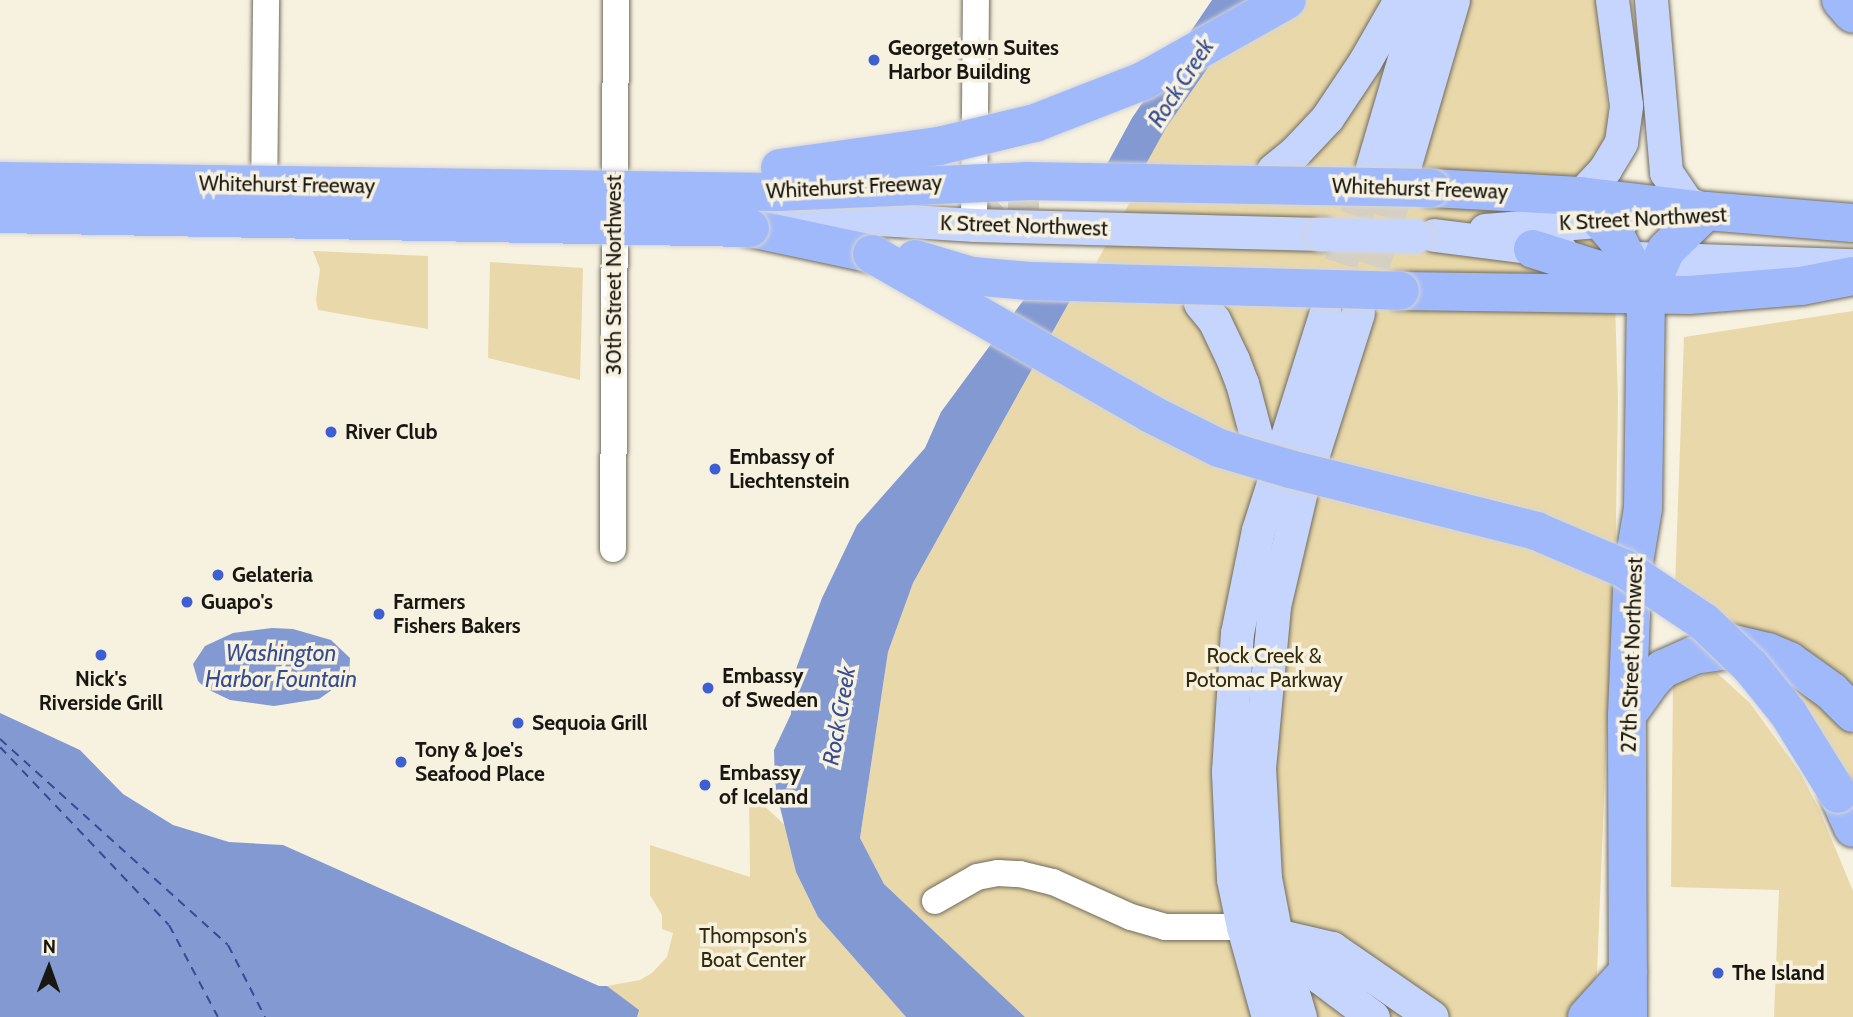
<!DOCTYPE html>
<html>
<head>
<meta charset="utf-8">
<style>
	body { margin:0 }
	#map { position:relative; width:1853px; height:1017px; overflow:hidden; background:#f7f1e0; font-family:Cabin,sans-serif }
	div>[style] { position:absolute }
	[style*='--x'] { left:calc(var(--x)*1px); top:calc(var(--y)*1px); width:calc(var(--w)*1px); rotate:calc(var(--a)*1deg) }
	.green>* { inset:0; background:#e9d8a9 }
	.water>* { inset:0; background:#8399d2 }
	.pier>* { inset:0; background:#f7f1e0 }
	.ferry>* { height:2px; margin-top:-1px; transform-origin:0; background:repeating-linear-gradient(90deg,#354c92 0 9px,transparent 0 16px) }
	.major-tunnel>* { height:33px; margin-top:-16.5px; transform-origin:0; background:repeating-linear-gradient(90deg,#d6d0c1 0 33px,transparent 0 50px) }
	.roads { filter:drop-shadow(0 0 2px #726c5d) drop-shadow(0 0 2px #726c5d) }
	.minor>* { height:26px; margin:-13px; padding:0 13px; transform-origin:13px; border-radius:13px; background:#fff }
	.major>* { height:33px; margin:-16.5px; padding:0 16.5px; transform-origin:16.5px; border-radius:16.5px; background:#c6d5fd }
	.highway>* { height:38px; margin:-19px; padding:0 19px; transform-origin:19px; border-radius:19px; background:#a0b9fb }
	.bridges { filter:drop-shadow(0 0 2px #d6d5d4) drop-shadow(0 0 2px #d6d5d4) }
	.major-bridge>* { height:33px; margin:-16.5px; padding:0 16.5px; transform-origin:16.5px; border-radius:16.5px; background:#c6d5fd }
	.highway-bridge>* { height:38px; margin:-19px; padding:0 19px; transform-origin:19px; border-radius:19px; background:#a0b9fb }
	.dots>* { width:19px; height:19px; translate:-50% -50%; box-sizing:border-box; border:4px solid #f7f1e0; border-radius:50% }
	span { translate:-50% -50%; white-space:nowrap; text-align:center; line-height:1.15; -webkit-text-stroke:7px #f7f1e0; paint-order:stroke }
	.poi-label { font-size:21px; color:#191711; font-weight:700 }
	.left { translate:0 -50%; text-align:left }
	.street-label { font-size:21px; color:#191711 }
	.park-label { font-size:21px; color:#33290b }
	.water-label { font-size:23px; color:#354c92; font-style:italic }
	.north { position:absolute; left:14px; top:933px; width:70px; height:70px; -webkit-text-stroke:5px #f7f1e0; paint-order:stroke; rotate:1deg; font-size:19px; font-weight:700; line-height:28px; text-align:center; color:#191711 }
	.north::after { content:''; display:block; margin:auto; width:24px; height:32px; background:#191711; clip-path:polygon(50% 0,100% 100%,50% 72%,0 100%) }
</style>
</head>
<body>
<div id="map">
	<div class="green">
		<div style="clip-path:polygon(1255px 0,1599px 0,1610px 137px,1618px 400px,1613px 692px,1607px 724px,1597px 973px,1584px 1014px,1569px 1017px,1025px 1017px,884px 884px,860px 838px,888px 652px,913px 583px,1166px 128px)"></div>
		<div style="clip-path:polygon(313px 251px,428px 256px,428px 329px,318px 310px,316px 300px,320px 269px)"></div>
		<div style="clip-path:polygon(490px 262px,583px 268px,580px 380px,488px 358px)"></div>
		<div style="clip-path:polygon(1853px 311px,1853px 695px,1734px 631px,1675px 586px,1684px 337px)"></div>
		<div style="clip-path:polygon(1716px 672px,1750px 703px,1800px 772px,1819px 809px,1853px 891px,1853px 1017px,1774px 1017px,1779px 890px,1671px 887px,1673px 683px)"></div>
		<div style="clip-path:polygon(1780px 677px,1809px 693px,1850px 731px,1853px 736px,1853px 802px)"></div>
		<div style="clip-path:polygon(749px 792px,787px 827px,796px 872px,818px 917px,906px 1017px,637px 1017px,638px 1010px,607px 986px,640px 980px,652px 973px,667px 957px,673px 933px,662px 929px,662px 915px,650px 895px,650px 845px,750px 877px)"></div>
	</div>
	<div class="water">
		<div style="clip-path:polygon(1212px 0,1255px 0,1166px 128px,913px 583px,888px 652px,860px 838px,884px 884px,1025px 1017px,906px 1017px,818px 917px,796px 872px,775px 787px,774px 750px,791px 714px,792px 680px,822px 598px,857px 525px,925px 448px,941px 412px,1061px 249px,1132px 118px)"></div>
		<div style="clip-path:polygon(272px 628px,293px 629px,331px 640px,350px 658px,349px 678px,319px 699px,274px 706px,230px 700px,205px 688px,198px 681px,193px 664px,205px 646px,233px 633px)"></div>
		<div style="clip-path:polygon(0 713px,80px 750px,123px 794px,173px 825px,229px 842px,283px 845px,599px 986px,607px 986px,639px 1010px,637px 1017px,0 1017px)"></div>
	</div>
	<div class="pier">
		<div style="clip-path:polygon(1101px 167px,1149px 168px,1076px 299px,1020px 298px,1058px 247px)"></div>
	</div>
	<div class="ferry">
		<div style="--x:0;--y:739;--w:307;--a:42.1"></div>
		<div style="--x:228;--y:945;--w:81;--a:62.8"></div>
		<div style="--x:0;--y:747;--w:245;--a:46.5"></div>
		<div style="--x:169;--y:925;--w:104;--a:62"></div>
	</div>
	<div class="major-tunnel">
		<div style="--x:974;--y:225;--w:47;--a:-44.1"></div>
		<div style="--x:1008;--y:192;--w:31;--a:0"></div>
		<div style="--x:1326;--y:311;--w:151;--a:-72.3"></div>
		<div style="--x:1358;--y:313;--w:149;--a:-72.4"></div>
	</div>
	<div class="roads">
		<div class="minor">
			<div style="--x:264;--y:201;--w:201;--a:-89.4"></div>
			<div style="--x:974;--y:225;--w:225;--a:-89.5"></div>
			<div style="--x:613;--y:549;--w:549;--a:-89.69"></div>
			<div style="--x:935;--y:901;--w:48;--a:-29.7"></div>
			<div style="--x:977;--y:877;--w:21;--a:-11"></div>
			<div style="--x:998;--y:873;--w:22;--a:3"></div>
			<div style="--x:1020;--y:874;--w:34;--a:14"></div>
			<div style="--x:1053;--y:882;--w:85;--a:24.2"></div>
			<div style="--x:1131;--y:917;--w:35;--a:16"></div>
			<div style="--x:1165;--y:927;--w:78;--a:0"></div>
		</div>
		<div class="major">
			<div style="--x:1651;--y:0;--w:173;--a:85"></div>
			<div style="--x:1666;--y:172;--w:36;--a:56"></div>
			<div style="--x:1686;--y:202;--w:22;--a:24"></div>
			<div style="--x:1372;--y:167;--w:174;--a:-73.6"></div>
			<div style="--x:1273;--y:170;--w:28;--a:-39"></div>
			<div style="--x:1295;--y:152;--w:47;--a:-46.7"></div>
			<div style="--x:1327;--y:118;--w:69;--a:-56.3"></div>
			<div style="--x:1365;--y:61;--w:70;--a:-60.2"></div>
			<div style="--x:1403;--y:171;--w:178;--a:-73.7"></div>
			<div style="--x:1563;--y:206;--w:20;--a:-30"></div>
			<div style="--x:1580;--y:196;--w:37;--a:-47"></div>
			<div style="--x:1605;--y:169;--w:31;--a:-59"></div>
			<div style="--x:1621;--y:142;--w:37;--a:-82"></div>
			<div style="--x:1626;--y:105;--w:106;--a:-97.6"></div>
			<div style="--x:720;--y:209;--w:255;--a:3.6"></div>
			<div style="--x:974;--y:225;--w:348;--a:1.5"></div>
			<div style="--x:1485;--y:230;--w:138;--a:-4.6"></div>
			<div style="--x:1434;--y:235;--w:128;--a:7.2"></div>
			<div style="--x:1639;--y:258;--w:214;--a:1.9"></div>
			<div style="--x:1200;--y:303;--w:22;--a:51"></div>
			<div style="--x:1214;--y:320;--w:44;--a:64.6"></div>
			<div style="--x:1233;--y:360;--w:25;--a:69"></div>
			<div style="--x:1242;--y:383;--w:51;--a:75.1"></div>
			<div style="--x:1282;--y:452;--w:144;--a:-72.6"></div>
			<div style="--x:1312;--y:457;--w:151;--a:-72.3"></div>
			<div style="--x:1259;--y:931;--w:75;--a:13.1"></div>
			<div style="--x:1332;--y:948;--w:121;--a:34.6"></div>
			<div style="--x:1278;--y:937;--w:59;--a:43.6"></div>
			<div style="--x:1321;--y:978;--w:65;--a:36.9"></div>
			<div style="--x:1268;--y:1017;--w:93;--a:-105.5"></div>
			<div style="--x:1243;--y:927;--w:49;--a:-101.8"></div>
			<div style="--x:1233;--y:879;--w:108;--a:-92.7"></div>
			<div style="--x:1228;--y:771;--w:138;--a:-86.3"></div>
			<div style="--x:1237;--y:633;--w:105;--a:-78.5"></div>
			<div style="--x:1258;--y:530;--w:46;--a:-72.3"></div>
			<div style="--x:1300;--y:1017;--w:85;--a:-106.3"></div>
			<div style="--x:1276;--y:935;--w:58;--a:-100.9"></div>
			<div style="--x:1265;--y:878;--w:110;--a:-93.1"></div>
			<div style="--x:1259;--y:768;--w:163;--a:-84.7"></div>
			<div style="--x:1274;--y:606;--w:118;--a:-76.8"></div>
		</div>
		<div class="highway">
			<div style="--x:1841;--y:0;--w:18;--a:49"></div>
			<div style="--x:1431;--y:188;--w:149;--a:3.1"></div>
			<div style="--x:1580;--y:196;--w:127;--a:6.8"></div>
			<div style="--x:1706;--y:211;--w:147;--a:4.7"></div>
			<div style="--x:1580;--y:196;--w:57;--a:49.3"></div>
			<div style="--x:1617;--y:239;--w:62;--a:62.2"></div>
			<div style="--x:750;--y:228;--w:125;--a:12"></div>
			<div style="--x:1533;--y:249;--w:72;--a:17.7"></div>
			<div style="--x:1602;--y:271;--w:37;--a:27"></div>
			<div style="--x:1400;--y:291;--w:289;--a:0.8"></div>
			<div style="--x:1689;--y:295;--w:112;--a:-4.6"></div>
			<div style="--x:1801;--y:286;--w:53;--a:-10.9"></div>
			<div style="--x:1712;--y:639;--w:57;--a:13.1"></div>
			<div style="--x:1768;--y:652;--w:23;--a:23"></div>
			<div style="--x:1789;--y:661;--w:52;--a:35.5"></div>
			<div style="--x:1831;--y:691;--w:31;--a:45"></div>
			<div style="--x:1627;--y:715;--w:43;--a:-54.5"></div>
			<div style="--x:1652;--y:680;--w:16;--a:-45"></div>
			<div style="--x:1663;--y:669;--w:34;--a:-24"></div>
			<div style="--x:1694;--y:655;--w:49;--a:-8.1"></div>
			<div style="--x:1838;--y:794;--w:37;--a:66"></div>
			<div style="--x:1587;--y:1017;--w:61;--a:-47.7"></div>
			<div style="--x:1628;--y:1017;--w:302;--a:-90.2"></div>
			<div style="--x:1627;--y:715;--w:147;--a:-87.7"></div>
			<div style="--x:1633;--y:568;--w:61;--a:-80.5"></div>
			<div style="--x:1643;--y:508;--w:214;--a:-89.2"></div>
			<div style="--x:1646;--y:294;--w:48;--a:-65.6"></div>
			<div style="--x:1666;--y:250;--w:56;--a:-44.3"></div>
		</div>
	</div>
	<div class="bridges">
		<div class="major-bridge">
			<div style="--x:1322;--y:234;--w:94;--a:1.2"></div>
		</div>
		<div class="highway-bridge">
			<div style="--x:780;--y:168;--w:161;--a:-7.9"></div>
			<div style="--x:939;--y:146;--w:99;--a:-13.5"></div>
			<div style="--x:1035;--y:123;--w:116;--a:-21.3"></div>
			<div style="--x:1143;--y:81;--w:165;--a:-29.4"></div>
			<div style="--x:0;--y:181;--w:697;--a:0.82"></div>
			<div style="--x:697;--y:191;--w:82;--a:0.7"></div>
			<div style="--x:779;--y:192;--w:247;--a:-2.5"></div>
			<div style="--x:1026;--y:181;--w:405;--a:1"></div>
			<div style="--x:0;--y:214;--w:750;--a:1.07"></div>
			<div style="--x:872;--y:254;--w:322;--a:29.8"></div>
			<div style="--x:1151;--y:414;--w:76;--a:26.6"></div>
			<div style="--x:1219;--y:448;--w:74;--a:16.5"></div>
			<div style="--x:1290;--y:469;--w:254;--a:14.1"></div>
			<div style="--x:1536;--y:531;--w:97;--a:23.1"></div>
			<div style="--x:1625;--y:569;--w:95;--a:33.9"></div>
			<div style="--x:1704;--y:622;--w:65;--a:43.8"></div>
			<div style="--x:1751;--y:667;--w:59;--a:51.2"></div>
			<div style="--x:1788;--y:713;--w:95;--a:58.3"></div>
			<div style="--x:915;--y:259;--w:59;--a:16.6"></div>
			<div style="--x:972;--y:276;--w:57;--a:5"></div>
			<div style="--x:1029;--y:281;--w:371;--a:1.5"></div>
		</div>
	</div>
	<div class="dots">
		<div style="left:874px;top:60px;background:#3e5fd1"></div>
		<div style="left:331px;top:432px;background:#3e5fd1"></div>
		<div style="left:715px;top:469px;background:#3e5fd1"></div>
		<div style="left:218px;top:575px;background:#3e5fd1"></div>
		<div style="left:187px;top:602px;background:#3e5fd1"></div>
		<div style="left:379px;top:614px;background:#3e5fd1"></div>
		<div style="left:101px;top:655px;background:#3e5fd1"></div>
		<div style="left:708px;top:688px;background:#3e5fd1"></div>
		<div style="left:518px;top:723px;background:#3e5fd1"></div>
		<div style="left:401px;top:762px;background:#3e5fd1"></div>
		<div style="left:705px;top:785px;background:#3e5fd1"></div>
		<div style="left:1718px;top:973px;background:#3e5fd1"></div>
	</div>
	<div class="poi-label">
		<span class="left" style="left:888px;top:60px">Georgetown Suites<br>Harbor Building</span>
		<span class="left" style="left:345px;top:432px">River Club</span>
		<span class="left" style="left:729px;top:469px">Embassy of<br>Liechtenstein</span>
		<span class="left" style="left:232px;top:575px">Gelateria</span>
		<span class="left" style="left:201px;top:602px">Guapo's</span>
		<span class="left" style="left:393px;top:614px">Farmers<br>Fishers Bakers</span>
		<span class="left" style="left:722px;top:688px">Embassy<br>of Sweden</span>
		<span style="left:101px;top:691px">Nick's<br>Riverside Grill</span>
		<span class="left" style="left:532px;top:723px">Sequoia Grill</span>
		<span class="left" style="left:415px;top:762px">Tony &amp; Joe's<br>Seafood Place</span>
		<span class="left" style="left:719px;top:785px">Embassy<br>of Iceland</span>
		<span class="left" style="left:1732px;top:973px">The Island</span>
	</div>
	<div class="street-label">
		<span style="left:287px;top:185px;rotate:1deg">Whitehurst Freeway</span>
		<span style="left:854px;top:187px;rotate:-3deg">Whitehurst Freeway</span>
		<span style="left:1420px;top:189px;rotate:2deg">Whitehurst Freeway</span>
		<span style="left:1643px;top:219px;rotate:-3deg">K Street Northwest</span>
		<span style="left:1024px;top:226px;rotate:2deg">K Street Northwest</span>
		<span style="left:614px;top:275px;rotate:-90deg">30th Street Northwest</span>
		<span style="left:1632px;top:655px;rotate:-88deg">27th Street Northwest</span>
	</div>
	<div class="park-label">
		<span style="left:1264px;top:668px">Rock Creek &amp;<br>Potomac Parkway</span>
		<span style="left:753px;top:948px">Thompson's<br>Boat Center</span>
	</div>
	<div class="water-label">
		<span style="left:1181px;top:83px;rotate:-57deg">Rock Creek</span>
		<span style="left:281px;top:666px">Washington<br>Harbor Fountain</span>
		<span style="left:839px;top:716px;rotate:-80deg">Rock Creek</span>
	</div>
	<div class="north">N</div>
</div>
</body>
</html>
